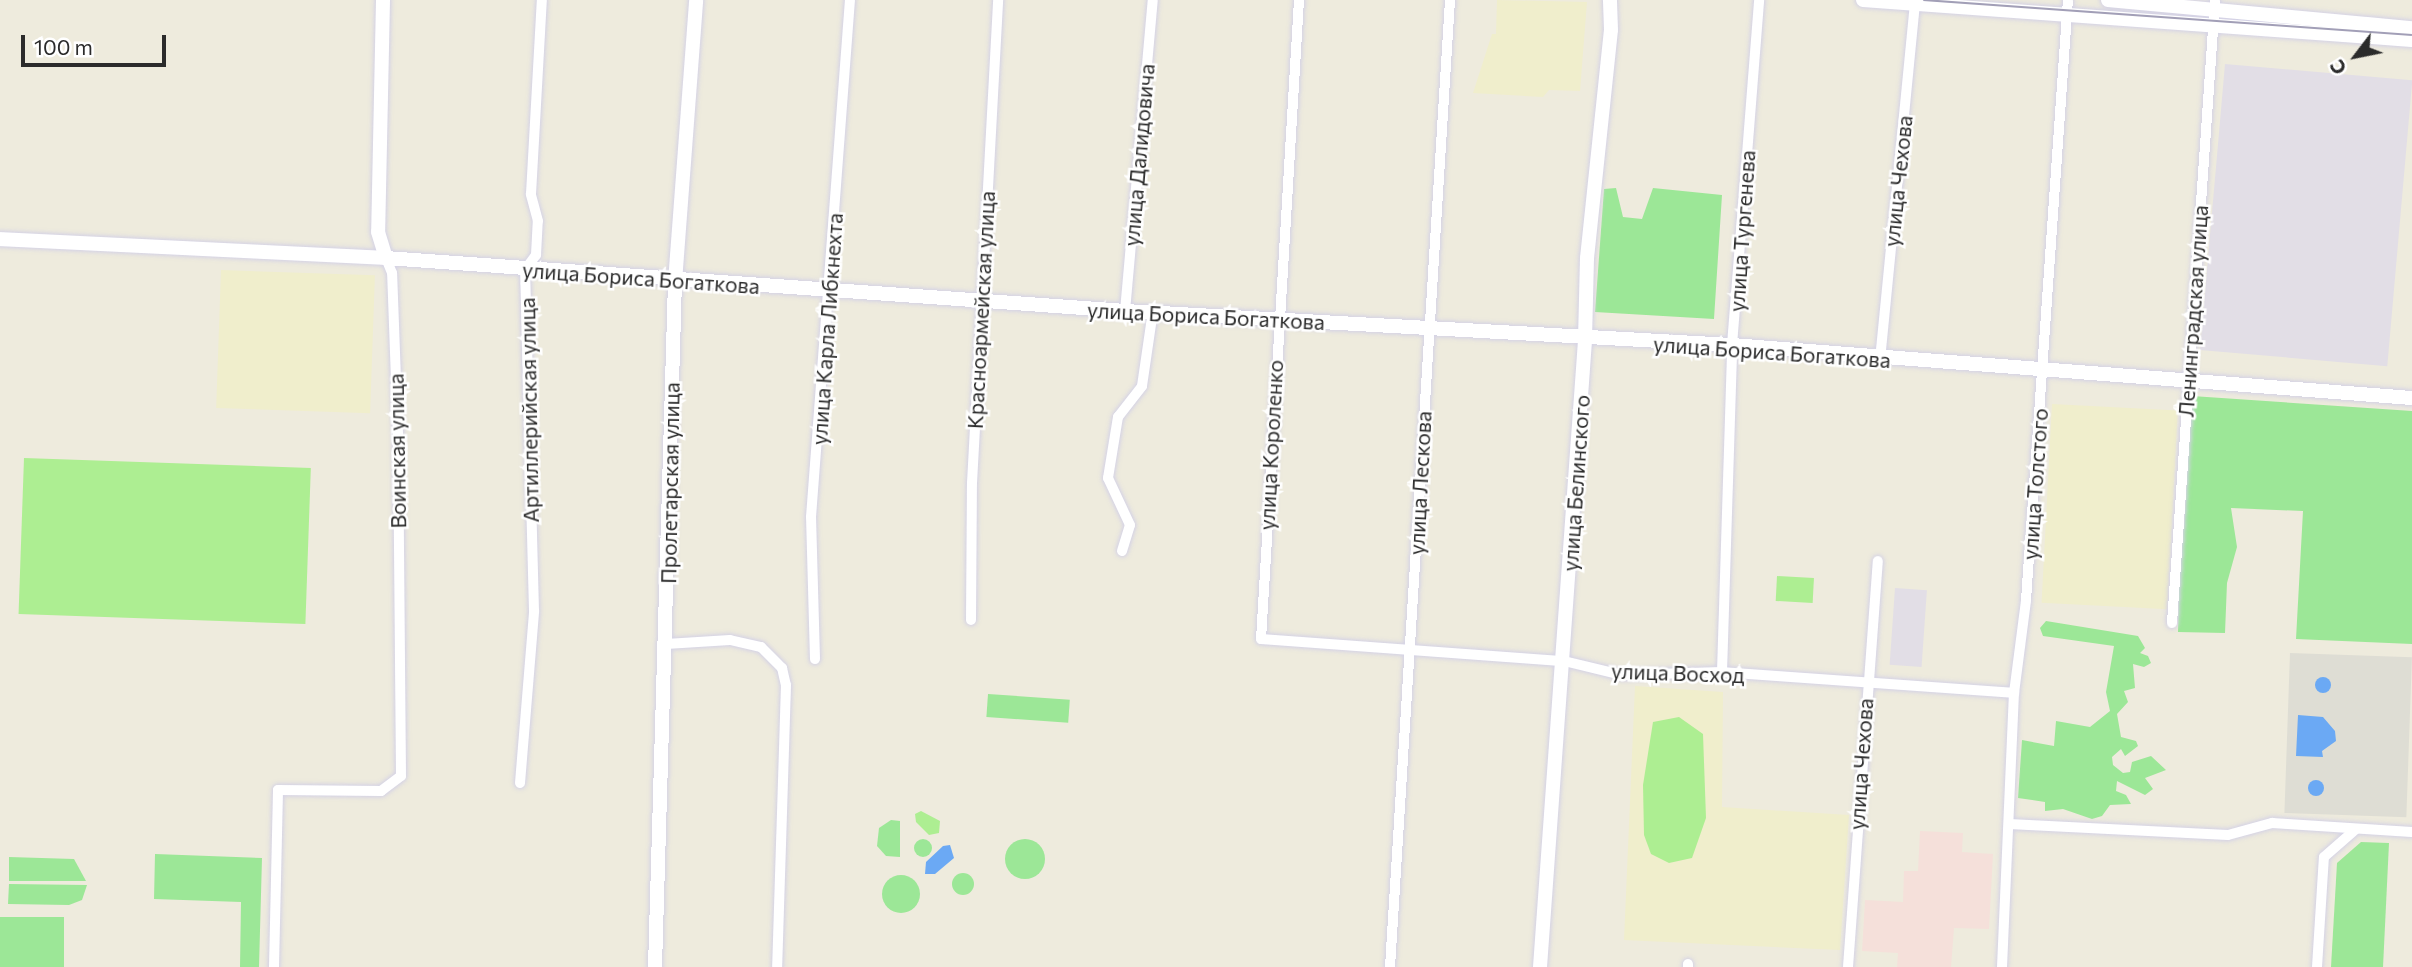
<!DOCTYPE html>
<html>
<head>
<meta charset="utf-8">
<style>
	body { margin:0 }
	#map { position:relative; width:2412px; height:967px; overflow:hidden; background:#eeebdd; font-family:Commissioner,sans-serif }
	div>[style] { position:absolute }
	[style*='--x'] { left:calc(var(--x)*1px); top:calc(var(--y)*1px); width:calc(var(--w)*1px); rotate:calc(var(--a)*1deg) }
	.industrial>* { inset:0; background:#e2dee6; transform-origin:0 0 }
	.education>* { inset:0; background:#f0eecc; transform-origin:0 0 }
	.medical>* { inset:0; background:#f5e0da }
	.green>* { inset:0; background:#9ce797; transform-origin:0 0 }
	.round { border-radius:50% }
	.pitch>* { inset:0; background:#adee92; transform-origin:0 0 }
	.plaza>* { inset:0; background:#deddd4; transform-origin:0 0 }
	.water>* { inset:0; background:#6ba9f4 }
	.roads { filter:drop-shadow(0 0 2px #d4d2e5) drop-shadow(0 0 2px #d4d2e5) }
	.street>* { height:10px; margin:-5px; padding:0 5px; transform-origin:5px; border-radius:5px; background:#fff }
	.secondary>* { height:14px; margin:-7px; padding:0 7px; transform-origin:7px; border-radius:7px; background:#fff }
	.tram>* { height:2px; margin:-1px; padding:0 1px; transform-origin:1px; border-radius:1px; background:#a29fb7 }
	span { translate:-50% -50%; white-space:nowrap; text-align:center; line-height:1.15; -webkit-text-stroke:5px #fff; paint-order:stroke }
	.street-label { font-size:21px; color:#2b2b2b }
	.north { position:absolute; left:2321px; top:21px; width:70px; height:70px; -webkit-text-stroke:5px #fff; paint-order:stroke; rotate:238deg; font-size:19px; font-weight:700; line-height:28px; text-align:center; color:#2b2b2b }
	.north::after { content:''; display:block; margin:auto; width:24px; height:32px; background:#2b2b2b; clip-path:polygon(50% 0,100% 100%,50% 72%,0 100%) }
	.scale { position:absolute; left:21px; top:35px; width:145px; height:32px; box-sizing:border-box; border:4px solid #2b2b2b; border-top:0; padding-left:9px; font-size:21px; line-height:24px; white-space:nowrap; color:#2b2b2b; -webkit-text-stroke:5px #fff; paint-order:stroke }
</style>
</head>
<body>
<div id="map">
	<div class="industrial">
		<div style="left:2225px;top:64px;width:188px;height:287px;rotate:5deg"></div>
		<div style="left:1895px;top:588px;width:32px;height:77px;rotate:4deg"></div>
	</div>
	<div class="education">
		<div style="clip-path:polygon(1497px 0,1587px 2px,1580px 91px,1549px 90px,1543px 97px,1473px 93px,1492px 34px,1496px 34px)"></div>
		<div style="left:221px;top:270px;width:154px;height:138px;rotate:2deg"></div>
		<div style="left:2052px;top:404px;width:126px;height:199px;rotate:3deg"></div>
		<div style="clip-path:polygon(1635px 686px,1723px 692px,1722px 807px,1849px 815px,1840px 950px,1624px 940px)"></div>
	</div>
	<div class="medical">
		<div style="clip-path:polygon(1920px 831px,1963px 833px,1962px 852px,1993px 854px,1989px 929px,1954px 928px,1951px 967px,1897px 967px,1898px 953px,1862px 951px,1865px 900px,1903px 902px,1904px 871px,1918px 871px)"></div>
	</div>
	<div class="green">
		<div style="clip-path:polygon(1616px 188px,1623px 217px,1642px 219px,1653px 188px,1722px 195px,1714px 319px,1595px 312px,1604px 189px)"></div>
		<div style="clip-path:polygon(2192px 396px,2412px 411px,2412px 644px,2296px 639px,2303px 511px,2231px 508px,2237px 547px,2227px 583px,2225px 633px,2178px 632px,2180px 530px,2184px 527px)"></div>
		<div style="clip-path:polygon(2046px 621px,2138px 636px,2145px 648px,2140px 653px,2148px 656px,2151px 663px,2144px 667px,2133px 664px,2135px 688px,2124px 691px,2128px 702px,2117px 714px,2121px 737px,2136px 741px,2138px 746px,2125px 756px,2121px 749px,2112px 757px,2113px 765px,2123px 773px,2130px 772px,2132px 762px,2151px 756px,2166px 770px,2145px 778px,2153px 789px,2145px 795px,2117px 781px,2116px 791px,2126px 795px,2131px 804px,2110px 805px,2102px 816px,2092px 819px,2063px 809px,2045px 811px,2045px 802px,2018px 798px,2022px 740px,2054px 746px,2056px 721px,2090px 727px,2110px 711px,2106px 692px,2114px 646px,2043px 636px,2040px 628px)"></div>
		<div style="left:988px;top:694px;width:82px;height:23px;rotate:4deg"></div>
		<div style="clip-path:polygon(891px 820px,900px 821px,900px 857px,886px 856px,877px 846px,879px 828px)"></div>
		<div class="round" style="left:914px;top:839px;width:18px;height:18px"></div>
		<div class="round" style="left:1005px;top:839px;width:40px;height:40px"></div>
		<div style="clip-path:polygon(2361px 842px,2389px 843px,2383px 967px,2331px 967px,2337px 863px)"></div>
		<div style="clip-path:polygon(155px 854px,262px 858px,259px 967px,240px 967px,241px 902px,154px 899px)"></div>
		<div style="clip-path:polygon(9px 857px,74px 859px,86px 881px,9px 881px)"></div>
		<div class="round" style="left:952px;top:873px;width:22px;height:22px"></div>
		<div class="round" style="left:882px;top:875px;width:38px;height:38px"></div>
		<div style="clip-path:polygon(9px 884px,87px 885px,82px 900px,69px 905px,8px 904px)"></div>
		<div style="left:0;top:917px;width:64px;height:50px"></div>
	</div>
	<div class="pitch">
		<div style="left:24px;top:458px;width:287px;height:156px;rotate:2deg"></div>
		<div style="left:1777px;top:576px;width:37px;height:25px;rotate:3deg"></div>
		<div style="clip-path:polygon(1679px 717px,1703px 734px,1706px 818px,1692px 858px,1669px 863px,1651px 854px,1644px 835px,1643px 785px,1653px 722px)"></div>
		<div style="clip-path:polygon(921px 811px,940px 821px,939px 833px,929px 835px,916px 822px,915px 814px)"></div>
	</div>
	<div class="plaza">
		<div style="left:2290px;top:653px;width:122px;height:160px;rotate:2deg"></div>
	</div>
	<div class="water">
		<div class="round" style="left:2315px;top:677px;width:16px;height:16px"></div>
		<div style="clip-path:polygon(2298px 715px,2323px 717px,2335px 731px,2336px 741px,2322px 751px,2323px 757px,2296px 756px)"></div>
		<div class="round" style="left:2308px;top:780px;width:16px;height:16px"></div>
		<div style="clip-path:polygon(950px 845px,954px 858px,935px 874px,925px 874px,926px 862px,943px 846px)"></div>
	</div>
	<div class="roads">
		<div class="street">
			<div style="--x:1299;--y:0;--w:640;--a:93.4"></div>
			<div style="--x:1261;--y:639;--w:304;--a:4.2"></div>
			<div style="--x:1564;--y:661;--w:60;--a:13.6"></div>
			<div style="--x:1622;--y:675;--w:100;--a:-1.7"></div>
			<div style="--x:1722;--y:672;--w:293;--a:4.1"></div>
			<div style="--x:1125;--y:311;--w:312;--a:-84.9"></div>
			<div style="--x:1880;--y:360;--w:359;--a:-84.4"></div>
			<div style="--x:1122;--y:551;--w:27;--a:-73"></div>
			<div style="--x:1130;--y:525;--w:52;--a:-115.1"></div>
			<div style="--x:1108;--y:478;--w:62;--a:-80.7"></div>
			<div style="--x:1118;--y:417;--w:39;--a:-52"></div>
			<div style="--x:1142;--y:386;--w:76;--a:-81.7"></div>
			<div style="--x:971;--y:620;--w:137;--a:-89.6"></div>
			<div style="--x:972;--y:483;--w:484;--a:-86.9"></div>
			<div style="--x:2172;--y:623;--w:624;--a:-86.05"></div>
			<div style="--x:666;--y:644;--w:64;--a:-3.6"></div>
			<div style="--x:730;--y:640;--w:32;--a:13"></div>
			<div style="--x:761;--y:647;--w:30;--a:45"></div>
			<div style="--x:782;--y:668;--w:17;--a:77"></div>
			<div style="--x:786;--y:685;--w:282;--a:91.8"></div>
			<div style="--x:815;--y:659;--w:142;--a:-91.6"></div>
			<div style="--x:811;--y:517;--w:518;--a:-85.69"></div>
			<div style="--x:1722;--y:672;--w:327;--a:-88.2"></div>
			<div style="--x:1732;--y:345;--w:346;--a:-85.5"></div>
			<div style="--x:520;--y:783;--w:173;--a:-85.3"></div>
			<div style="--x:534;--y:611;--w:341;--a:-91.5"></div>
			<div style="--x:525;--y:270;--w:19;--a:-54"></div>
			<div style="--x:536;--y:255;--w:34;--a:-87"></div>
			<div style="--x:538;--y:221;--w:28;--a:-105"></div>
			<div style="--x:531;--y:194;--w:194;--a:-86.8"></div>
			<div style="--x:2009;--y:824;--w:219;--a:2.9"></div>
			<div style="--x:2228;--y:835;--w:46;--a:-15.3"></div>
			<div style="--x:2272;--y:823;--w:140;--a:3.7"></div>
			<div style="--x:274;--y:967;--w:177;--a:-88.7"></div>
			<div style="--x:278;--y:790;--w:103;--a:0.6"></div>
			<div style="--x:381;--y:791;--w:25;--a:-37"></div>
			<div style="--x:401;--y:776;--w:342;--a:-90.5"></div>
			<div style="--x:398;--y:434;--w:161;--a:-92.1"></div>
			<div style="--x:392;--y:273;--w:16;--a:-112"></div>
			<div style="--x:1390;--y:967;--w:969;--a:-86.45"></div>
			<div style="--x:1688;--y:967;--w:3;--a:-90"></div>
			<div style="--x:1848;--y:967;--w:407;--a:-85.8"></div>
			<div style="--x:2002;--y:967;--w:274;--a:-87.5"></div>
			<div style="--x:2014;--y:693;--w:94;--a:-82.6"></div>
			<div style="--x:2026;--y:600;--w:601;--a:-86"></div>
			<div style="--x:2317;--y:967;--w:110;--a:-86.4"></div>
			<div style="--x:2324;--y:857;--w:41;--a:-41.1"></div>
		</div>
		<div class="secondary">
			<div style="--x:383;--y:0;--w:232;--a:91.2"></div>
			<div style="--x:378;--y:232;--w:27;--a:73"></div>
			<div style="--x:1863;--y:0;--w:550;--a:4.17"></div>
			<div style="--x:2108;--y:0;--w:305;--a:5.3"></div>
			<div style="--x:0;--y:239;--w:386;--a:2.8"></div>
			<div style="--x:386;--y:258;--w:741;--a:4.1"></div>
			<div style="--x:1125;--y:311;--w:608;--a:3.21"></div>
			<div style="--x:1732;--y:345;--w:682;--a:4.46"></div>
			<div style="--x:655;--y:967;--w:685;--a:-88.33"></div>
			<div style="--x:675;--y:282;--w:283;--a:-85.7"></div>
			<div style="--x:1540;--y:967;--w:629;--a:-85.89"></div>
			<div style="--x:1585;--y:340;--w:82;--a:-88.6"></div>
			<div style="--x:1587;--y:258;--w:229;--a:-84"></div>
			<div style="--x:1611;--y:30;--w:30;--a:-92"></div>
		</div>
	</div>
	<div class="tram">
		<div style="--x:1924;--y:0;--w:489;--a:4.1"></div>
	</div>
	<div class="street-label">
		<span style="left:1139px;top:155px;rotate:-85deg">улица Далидовича</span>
		<span style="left:1898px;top:181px;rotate:-84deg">улица Чехова</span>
		<span style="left:1742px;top:231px;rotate:-86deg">улица Тургенева</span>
		<span style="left:641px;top:278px;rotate:4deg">улица Бориса Богаткова</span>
		<span style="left:981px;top:310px;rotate:-87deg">Красноармейская улица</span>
		<span style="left:2193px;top:311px;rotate:-86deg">Ленинградская улица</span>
		<span style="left:1206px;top:316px;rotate:3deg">улица Бориса Богаткова</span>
		<span style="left:827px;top:329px;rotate:-86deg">улица Карла Либкнехта</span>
		<span style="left:1772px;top:352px;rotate:4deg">улица Бориса Богаткова</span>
		<span style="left:529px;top:410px;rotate:-91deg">Артиллерийская улица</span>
		<span style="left:1271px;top:445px;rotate:-87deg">улица Короленко</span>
		<span style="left:397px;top:451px;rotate:-91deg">Воинская улица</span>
		<span style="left:670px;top:483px;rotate:-89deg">Пролетарская улица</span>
		<span style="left:1420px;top:483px;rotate:-87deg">улица Лескова</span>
		<span style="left:1576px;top:483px;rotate:-86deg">улица Белинского</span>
		<span style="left:2035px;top:484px;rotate:-86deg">улица Толстого</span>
		<span style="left:1678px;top:673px;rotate:2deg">улица Восход</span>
		<span style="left:1861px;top:764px;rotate:-86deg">улица Чехова</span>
	</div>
	<div class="north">С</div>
	<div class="scale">100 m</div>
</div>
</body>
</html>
